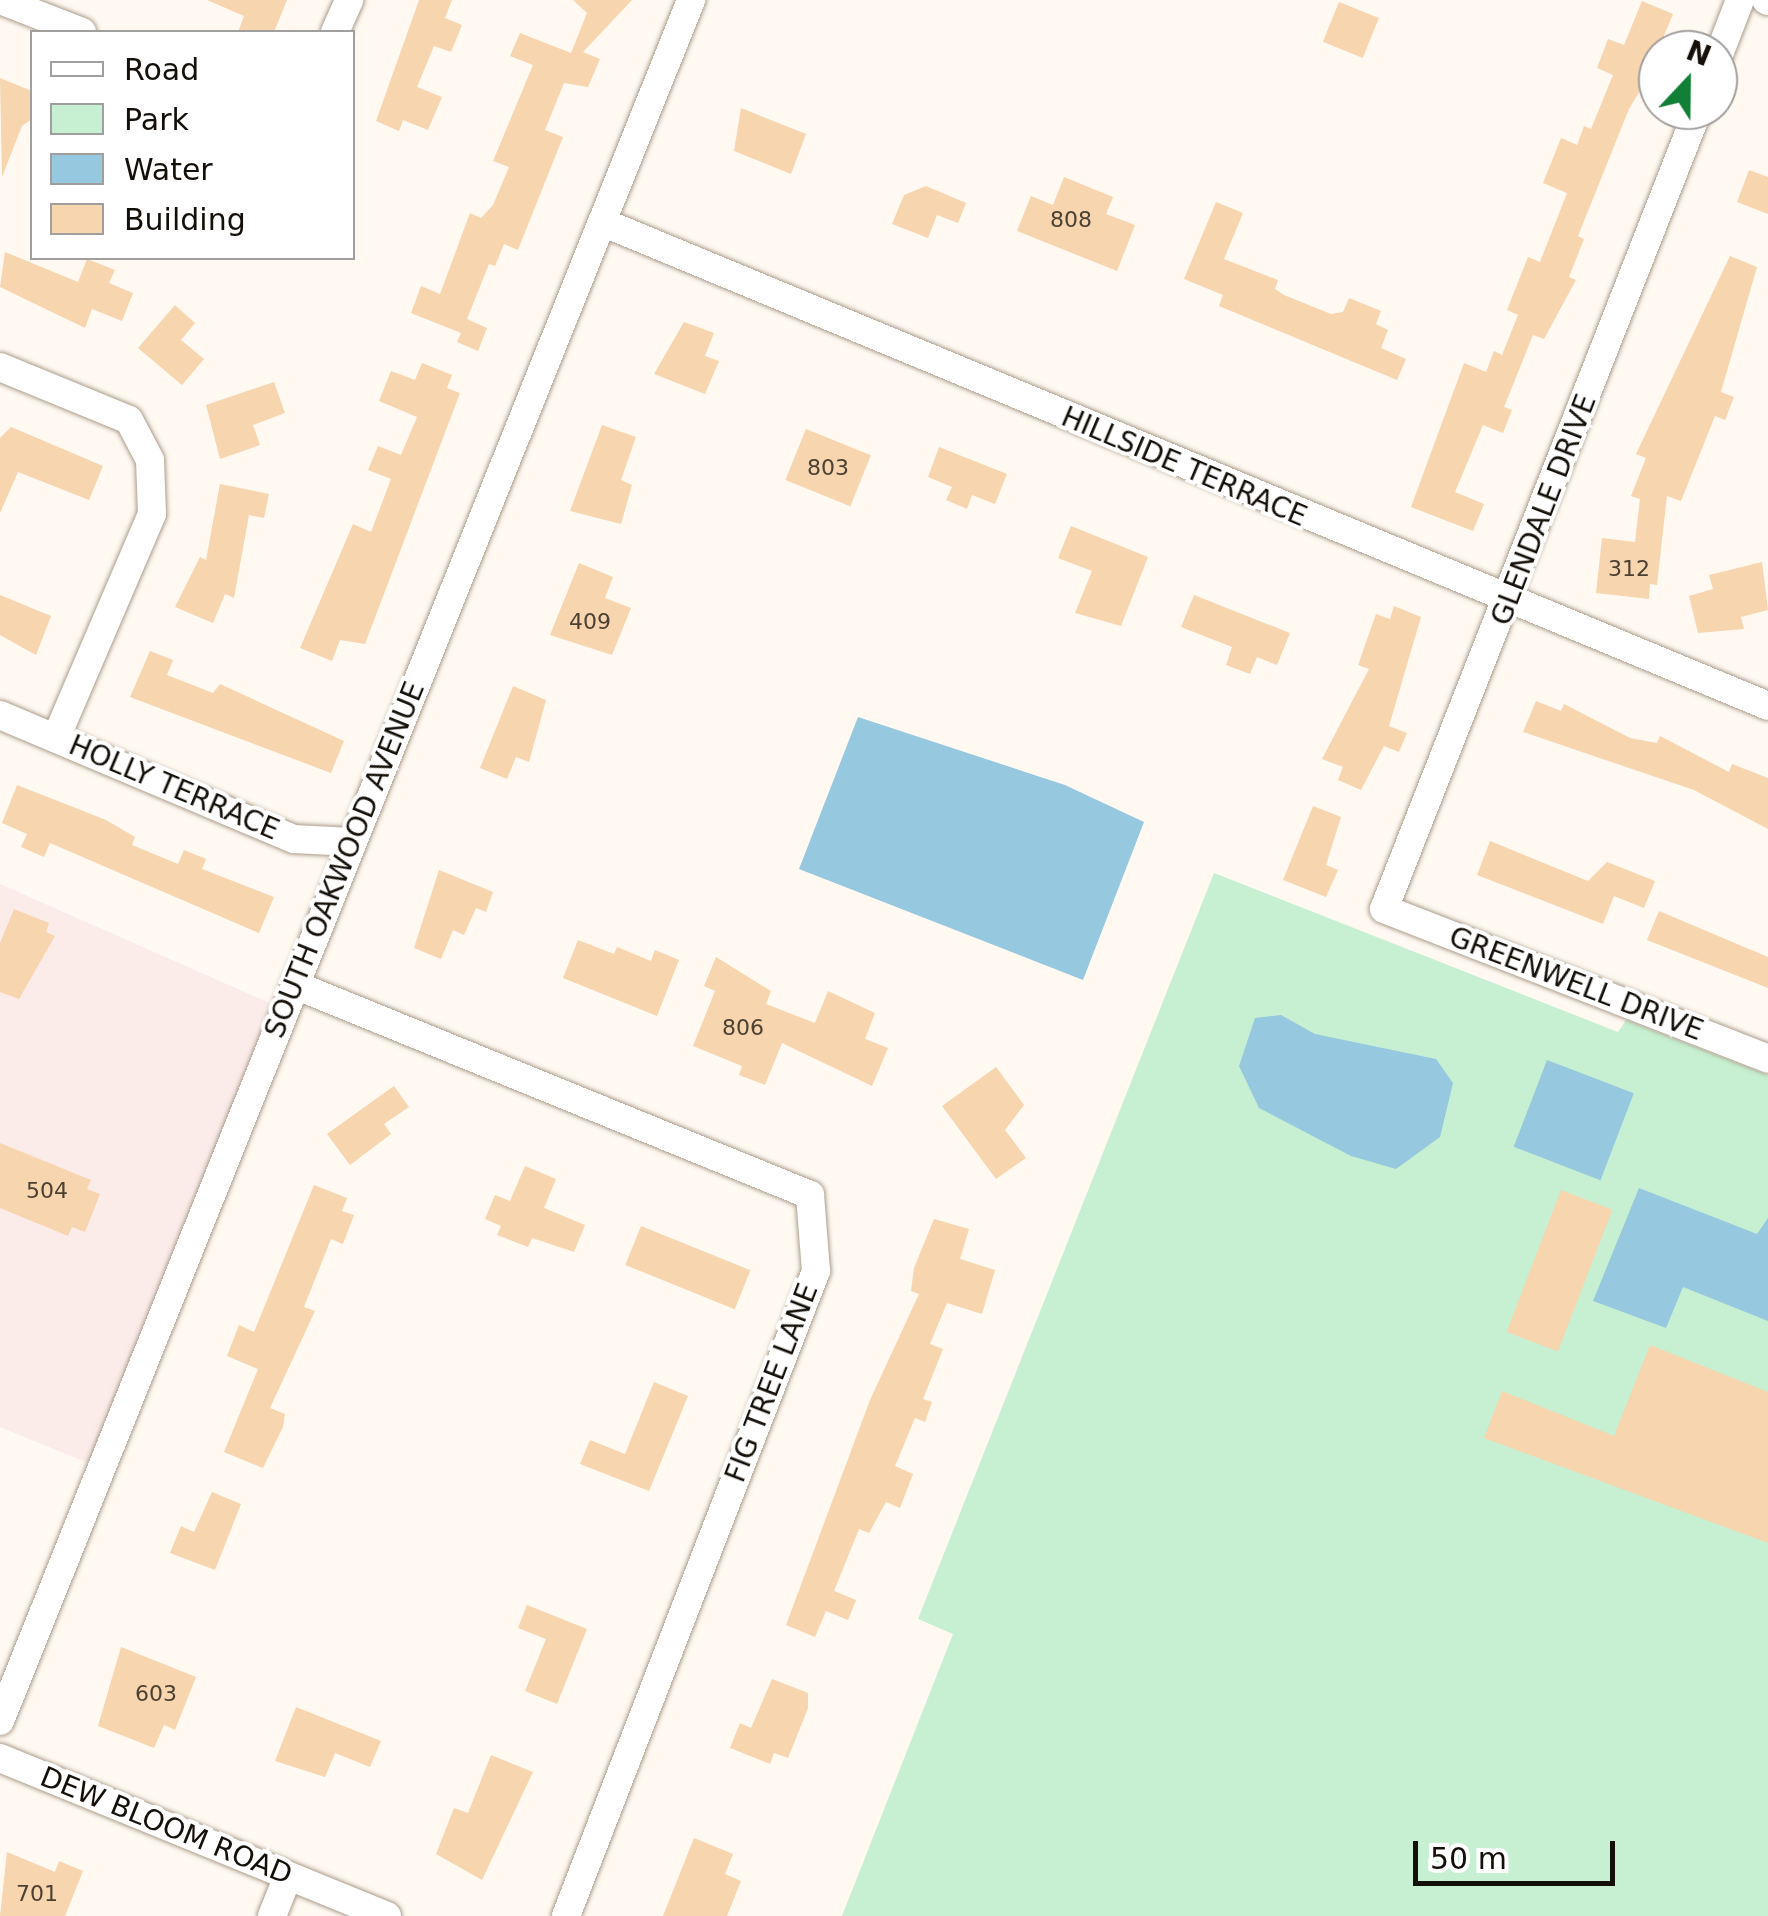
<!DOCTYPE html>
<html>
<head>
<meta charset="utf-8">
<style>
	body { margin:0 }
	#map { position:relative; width:1768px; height:1916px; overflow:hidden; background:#fff9f1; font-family:"DejaVu Sans",sans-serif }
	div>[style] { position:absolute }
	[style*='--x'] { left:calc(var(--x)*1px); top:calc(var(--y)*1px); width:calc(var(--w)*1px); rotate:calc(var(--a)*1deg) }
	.commercial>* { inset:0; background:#fcece9 }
	.green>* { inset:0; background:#c6f0d1 }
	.water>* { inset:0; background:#96c8df; transform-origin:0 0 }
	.building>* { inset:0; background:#f6d5af; transform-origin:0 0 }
	.roads { filter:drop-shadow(0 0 2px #ac9d8c) drop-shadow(0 0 2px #ac9d8c) }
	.minor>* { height:28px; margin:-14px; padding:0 14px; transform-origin:14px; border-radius:14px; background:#fff }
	span { translate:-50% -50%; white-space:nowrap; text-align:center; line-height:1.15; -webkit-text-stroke:8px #fff; paint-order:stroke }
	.number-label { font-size:22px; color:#4c4032 }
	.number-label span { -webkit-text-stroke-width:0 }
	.street-label { font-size:28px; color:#140f09 }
	.legend { position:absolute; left:30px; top:30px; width:325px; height:230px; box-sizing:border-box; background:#fff; border:2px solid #a19f9d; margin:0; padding:12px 18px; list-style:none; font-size:30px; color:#140f09 }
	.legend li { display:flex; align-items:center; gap:20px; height:50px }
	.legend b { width:50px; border:2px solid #a19f9d }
	.north { position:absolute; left:1638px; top:30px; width:100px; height:100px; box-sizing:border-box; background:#fff; border:2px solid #a19f9d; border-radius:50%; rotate:22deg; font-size:28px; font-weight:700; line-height:40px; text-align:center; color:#140f09 }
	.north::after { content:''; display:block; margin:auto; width:35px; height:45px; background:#117f35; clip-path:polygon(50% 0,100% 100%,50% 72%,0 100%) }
	.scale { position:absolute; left:1413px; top:1841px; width:202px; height:45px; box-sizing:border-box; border:5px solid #140f09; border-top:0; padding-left:12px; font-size:30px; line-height:35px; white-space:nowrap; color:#140f09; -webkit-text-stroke:8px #fff; paint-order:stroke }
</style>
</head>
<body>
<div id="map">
	<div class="commercial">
		<div style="clip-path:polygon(0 884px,272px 1004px,88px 1463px,0 1427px)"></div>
	</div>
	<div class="green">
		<div style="clip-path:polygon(1214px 873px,1618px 1032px,1626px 1020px,1768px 1075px,1768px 1916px,842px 1916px,953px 1634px,918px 1619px)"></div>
	</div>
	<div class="water">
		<div style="clip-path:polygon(858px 717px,1065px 785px,1144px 822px,1083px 980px,799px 869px)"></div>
		<div style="clip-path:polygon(1281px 1015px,1315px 1034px,1436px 1059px,1453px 1083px,1440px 1137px,1396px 1169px,1351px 1156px,1259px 1108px,1239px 1066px,1255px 1018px)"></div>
		<div style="left:1547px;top:1060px;width:93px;height:93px;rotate:21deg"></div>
		<div style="clip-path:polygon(1639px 1188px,1757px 1234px,1768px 1218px,1768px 1321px,1683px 1287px,1666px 1328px,1593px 1301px)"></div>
	</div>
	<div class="building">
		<div style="clip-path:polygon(207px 0,287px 0,274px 32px,238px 32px,244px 16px)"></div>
		<div style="clip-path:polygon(419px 0,452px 0,445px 18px,462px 25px,451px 52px,434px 46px,417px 87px,442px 97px,428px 130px,403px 120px,399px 131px,376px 121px)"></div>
		<div style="clip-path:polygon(573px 0,632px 0,583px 52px,600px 59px,588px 87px,564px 83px,545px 130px,563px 137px,518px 250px,504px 244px,495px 266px,489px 264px,467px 319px,487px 328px,478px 351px,457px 342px,461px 333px,411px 313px,421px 286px,440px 294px,470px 213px,481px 218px,493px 205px,509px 167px,493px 161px,533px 65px,510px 56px,520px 33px,571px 53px,587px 13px)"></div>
		<div style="clip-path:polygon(1642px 1px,1673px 14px,1658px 50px,1658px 84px,1647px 79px,1629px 109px,1578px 236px,1584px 239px,1569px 277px,1576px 280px,1544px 339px,1533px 335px,1504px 407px,1512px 410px,1503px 433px,1483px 425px,1455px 492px,1484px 504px,1473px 531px,1411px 507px,1464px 363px,1486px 372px,1494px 351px,1502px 355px,1518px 315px,1507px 310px,1528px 257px,1540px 262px,1567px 193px,1543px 183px,1561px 138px,1577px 145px,1584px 126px,1591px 129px,1613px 75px,1597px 68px,1608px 39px,1624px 45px)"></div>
		<div style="left:1339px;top:2px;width:43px;height:43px;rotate:22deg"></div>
		<div style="clip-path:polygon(0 78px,32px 91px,32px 119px,22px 126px,2px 177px)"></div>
		<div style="clip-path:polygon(741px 108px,806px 134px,791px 174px,734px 151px)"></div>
		<div style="clip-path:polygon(1749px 170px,1768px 177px,1768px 214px,1737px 202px)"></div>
		<div style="clip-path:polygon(1064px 177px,1113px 197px,1106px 214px,1135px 225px,1117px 271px,1017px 231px,1031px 196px,1053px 205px)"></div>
		<div style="clip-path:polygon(926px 186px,966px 203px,958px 223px,937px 215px,928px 238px,892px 224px,904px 195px)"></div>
		<div style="clip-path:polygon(1216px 202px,1243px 213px,1224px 259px,1278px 280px,1275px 289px,1284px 295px,1331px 314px,1343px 312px,1349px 298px,1381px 311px,1376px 324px,1388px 330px,1381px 348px,1406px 359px,1397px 380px,1219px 306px,1223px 295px,1184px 279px)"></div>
		<div style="clip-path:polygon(5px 252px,78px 282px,87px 259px,115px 270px,109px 283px,133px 293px,122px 321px,92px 309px,85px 328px,0 287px)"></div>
		<div style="clip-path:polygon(1730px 256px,1757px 267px,1721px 392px,1734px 397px,1725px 420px,1715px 416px,1681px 501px,1667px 496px,1657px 585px,1650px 584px,1649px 599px,1596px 593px,1602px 538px,1635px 542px,1640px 499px,1631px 496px,1646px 458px,1636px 454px)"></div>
		<div style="clip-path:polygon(175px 305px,195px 323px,181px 340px,204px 359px,182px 385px,138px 348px)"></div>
		<div style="clip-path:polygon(684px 322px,714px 333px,705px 356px,719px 361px,705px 394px,654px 374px)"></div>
		<div style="clip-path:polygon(422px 363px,452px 375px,447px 388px,460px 393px,365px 644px,340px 640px,332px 661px,300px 648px,353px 524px,371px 532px,391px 479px,368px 470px,378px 446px,401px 455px,417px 417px,379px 401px,391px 371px,415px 380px)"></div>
		<div style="clip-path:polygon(274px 382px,285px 413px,253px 425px,260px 445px,220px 459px,206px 405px)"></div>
		<div style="clip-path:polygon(602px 425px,636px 437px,621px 480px,632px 485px,621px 524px,570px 511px)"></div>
		<div style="clip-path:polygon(11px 427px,103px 466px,89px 500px,18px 472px,0 513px,0 438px)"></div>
		<div style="left:806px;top:429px;width:70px;height:55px;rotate:22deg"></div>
		<div style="clip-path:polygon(939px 447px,1007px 474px,995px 504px,972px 495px,967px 509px,946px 500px,952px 487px,928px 477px)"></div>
		<div style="clip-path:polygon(220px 484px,269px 494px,264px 518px,249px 515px,234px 598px,225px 594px,213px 623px,175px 607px,200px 557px,206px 560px)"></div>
		<div style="clip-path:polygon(1071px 526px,1148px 557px,1121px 626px,1075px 613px,1092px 571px,1058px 558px)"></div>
		<div style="clip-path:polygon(1762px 562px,1768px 610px,1741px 617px,1744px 629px,1698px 633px,1689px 596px,1713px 589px,1709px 575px)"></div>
		<div style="clip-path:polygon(579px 563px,613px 577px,605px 598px,631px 608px,612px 655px,550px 635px)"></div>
		<div style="clip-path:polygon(0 595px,51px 616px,36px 655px,0 635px)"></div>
		<div style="clip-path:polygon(1194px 595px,1290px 633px,1277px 665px,1257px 657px,1250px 674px,1226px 665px,1232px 647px,1181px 627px)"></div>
		<div style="clip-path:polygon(1394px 606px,1421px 617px,1389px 726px,1407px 733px,1399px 752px,1384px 746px,1361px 790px,1338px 780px,1343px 767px,1322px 759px,1369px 669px,1358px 665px,1376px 614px,1390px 619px)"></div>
		<div style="clip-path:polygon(150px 651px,173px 660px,167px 675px,213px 693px,220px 684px,344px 741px,331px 773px,130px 697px)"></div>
		<div style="clip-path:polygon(513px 686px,546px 700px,529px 762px,516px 757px,507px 779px,480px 768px)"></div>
		<div style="clip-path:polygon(1536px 701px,1561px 711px,1564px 704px,1630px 738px,1657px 743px,1660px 736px,1729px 772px,1732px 764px,1768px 778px,1768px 829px,1694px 790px,1523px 732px)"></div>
		<div style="clip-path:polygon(17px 785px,106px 820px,135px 837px,132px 845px,178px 864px,184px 850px,206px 859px,202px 869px,274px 897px,259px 933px,50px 843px,44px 857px,21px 847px,27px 834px,2px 823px)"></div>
		<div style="clip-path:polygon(1313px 806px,1341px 817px,1326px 865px,1338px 870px,1326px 897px,1283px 880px)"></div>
		<div style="clip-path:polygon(1490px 841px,1588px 881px,1607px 862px,1655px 881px,1644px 908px,1614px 896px,1603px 924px,1477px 875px)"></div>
		<div style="clip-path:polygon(439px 870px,493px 892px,486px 912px,476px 908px,464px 935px,453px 930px,441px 959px,414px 948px)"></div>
		<div style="clip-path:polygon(14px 909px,49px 923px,46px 932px,55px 936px,19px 999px,0 992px,0 943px)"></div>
		<div style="clip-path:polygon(1659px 911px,1768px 957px,1768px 988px,1647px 940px)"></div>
		<div style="clip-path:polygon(578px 940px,614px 954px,617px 947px,651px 961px,655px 950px,679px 960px,657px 1016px,563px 978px)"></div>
		<div style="clip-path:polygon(716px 957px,771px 991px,766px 1004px,815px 1023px,828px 991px,875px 1013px,865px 1039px,888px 1048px,872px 1086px,782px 1043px,765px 1085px,739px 1075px,742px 1066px,693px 1046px,715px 991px,704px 986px)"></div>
		<div style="clip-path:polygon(996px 1067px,1024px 1105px,1005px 1130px,1026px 1158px,996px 1179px,942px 1106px)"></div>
		<div style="clip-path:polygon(394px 1086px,409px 1107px,384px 1124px,391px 1134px,350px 1165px,327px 1134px)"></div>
		<div style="clip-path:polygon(0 1143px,91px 1180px,87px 1189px,100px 1194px,85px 1232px,72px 1227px,68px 1236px,0 1208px)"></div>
		<div style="clip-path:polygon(525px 1166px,556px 1179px,544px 1208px,585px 1225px,574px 1252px,532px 1238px,528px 1247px,497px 1235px,501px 1226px,485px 1219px,495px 1195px,510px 1201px)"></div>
		<div style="clip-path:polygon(314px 1185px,347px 1198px,342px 1211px,354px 1215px,343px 1244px,331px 1239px,304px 1307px,315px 1311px,270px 1408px,285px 1414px,283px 1427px,263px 1468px,224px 1452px,258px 1369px,227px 1356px,239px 1325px,254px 1332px)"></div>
		<div style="left:1561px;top:1190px;width:55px;height:152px;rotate:21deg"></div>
		<div style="clip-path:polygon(934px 1219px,969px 1229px,960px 1259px,995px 1270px,982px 1314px,947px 1303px,930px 1344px,943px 1349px,923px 1399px,932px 1402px,925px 1422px,915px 1418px,895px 1466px,913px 1474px,900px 1508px,886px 1502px,869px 1533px,859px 1529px,834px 1591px,856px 1600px,848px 1620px,826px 1611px,815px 1637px,786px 1625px,870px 1400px,919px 1294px,911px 1291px,914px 1268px)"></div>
		<div style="left:641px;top:1226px;width:118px;height:42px;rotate:22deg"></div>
		<div style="clip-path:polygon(1650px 1345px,1768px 1392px,1768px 1543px,1484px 1438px,1502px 1391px,1614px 1436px)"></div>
		<div style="clip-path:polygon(654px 1382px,688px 1396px,649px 1491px,580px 1464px,590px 1440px,625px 1454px)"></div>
		<div style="clip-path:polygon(212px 1492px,241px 1504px,215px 1570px,170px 1553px,181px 1526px,194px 1532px)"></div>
		<div style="clip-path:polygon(527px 1605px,587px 1629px,557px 1704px,525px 1691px,546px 1639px,518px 1628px)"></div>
		<div style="clip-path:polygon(121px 1647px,196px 1677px,175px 1730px,164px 1725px,154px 1748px,98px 1726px)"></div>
		<div style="clip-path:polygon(772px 1679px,808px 1693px,808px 1708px,788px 1758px,774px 1753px,770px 1764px,730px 1748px,740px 1723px,751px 1728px)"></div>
		<div style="clip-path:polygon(296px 1707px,381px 1741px,370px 1767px,335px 1753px,325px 1777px,275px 1761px)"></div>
		<div style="clip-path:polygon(491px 1755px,533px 1772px,482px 1880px,436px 1854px,454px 1808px,468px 1813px)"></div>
		<div style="clip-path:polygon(694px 1838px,733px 1854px,725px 1874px,741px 1881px,727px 1916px,663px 1916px)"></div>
		<div style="clip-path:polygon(7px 1852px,55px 1872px,59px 1861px,83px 1871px,65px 1916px,0 1916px)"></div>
	</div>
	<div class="roads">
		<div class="minor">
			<div style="--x:0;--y:0;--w:88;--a:21.3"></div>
			<div style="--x:1766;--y:0;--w:2;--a:27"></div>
			<div style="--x:335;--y:32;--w:35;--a:-66"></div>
			<div style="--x:1718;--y:57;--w:61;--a:-68.9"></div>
			<div style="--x:1698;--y:110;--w:858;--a:111.45"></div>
			<div style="--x:1384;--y:909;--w:412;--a:21.3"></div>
			<div style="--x:602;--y:222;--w:1262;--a:22.54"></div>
			<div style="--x:0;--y:367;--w:139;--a:22.3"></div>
			<div style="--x:129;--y:420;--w:45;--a:62.3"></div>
			<div style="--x:150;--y:460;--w:54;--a:87.9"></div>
			<div style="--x:152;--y:514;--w:244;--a:113.2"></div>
			<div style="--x:0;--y:715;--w:319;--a:22.9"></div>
			<div style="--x:294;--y:839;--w:58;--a:3"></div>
			<div style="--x:295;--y:985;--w:556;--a:22.18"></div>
			<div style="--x:810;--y:1195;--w:76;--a:85.5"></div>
			<div style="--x:816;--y:1271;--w:692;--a:111.19"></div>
			<div style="--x:0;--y:1721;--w:1855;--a:-68.12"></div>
			<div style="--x:0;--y:1758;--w:418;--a:22.2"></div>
			<div style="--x:272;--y:1916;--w:43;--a:-68.2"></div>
		</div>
	</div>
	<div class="number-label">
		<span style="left:1071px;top:220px">808</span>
		<span style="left:828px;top:468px">803</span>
		<span style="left:1629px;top:569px">312</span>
		<span style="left:590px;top:622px">409</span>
		<span style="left:743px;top:1028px">806</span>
		<span style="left:47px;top:1191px">504</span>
		<span style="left:156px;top:1694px">603</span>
		<span style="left:37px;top:1894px">701</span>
	</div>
	<div class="street-label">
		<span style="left:1184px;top:467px;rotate:23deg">HILLSIDE TERRACE</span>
		<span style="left:1544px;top:510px;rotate:-69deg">GLENDALE DRIVE</span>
		<span style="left:174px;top:788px;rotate:23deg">HOLLY TERRACE</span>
		<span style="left:345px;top:860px;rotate:-68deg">SOUTH OAKWOOD AVENUE</span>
		<span style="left:1576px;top:984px;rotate:21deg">GREENWELL DRIVE</span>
		<span style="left:772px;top:1383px;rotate:-69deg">FIG TREE LANE</span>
		<span style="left:166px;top:1826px;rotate:22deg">DEW BLOOM ROAD</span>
	</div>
	<ul class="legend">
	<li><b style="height:12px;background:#fff"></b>Road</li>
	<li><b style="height:28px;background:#c6f0d1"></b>Park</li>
	<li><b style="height:28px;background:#96c8df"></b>Water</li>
	<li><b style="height:28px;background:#f6d5af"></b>Building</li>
	</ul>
	<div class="north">N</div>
	<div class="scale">50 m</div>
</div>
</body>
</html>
